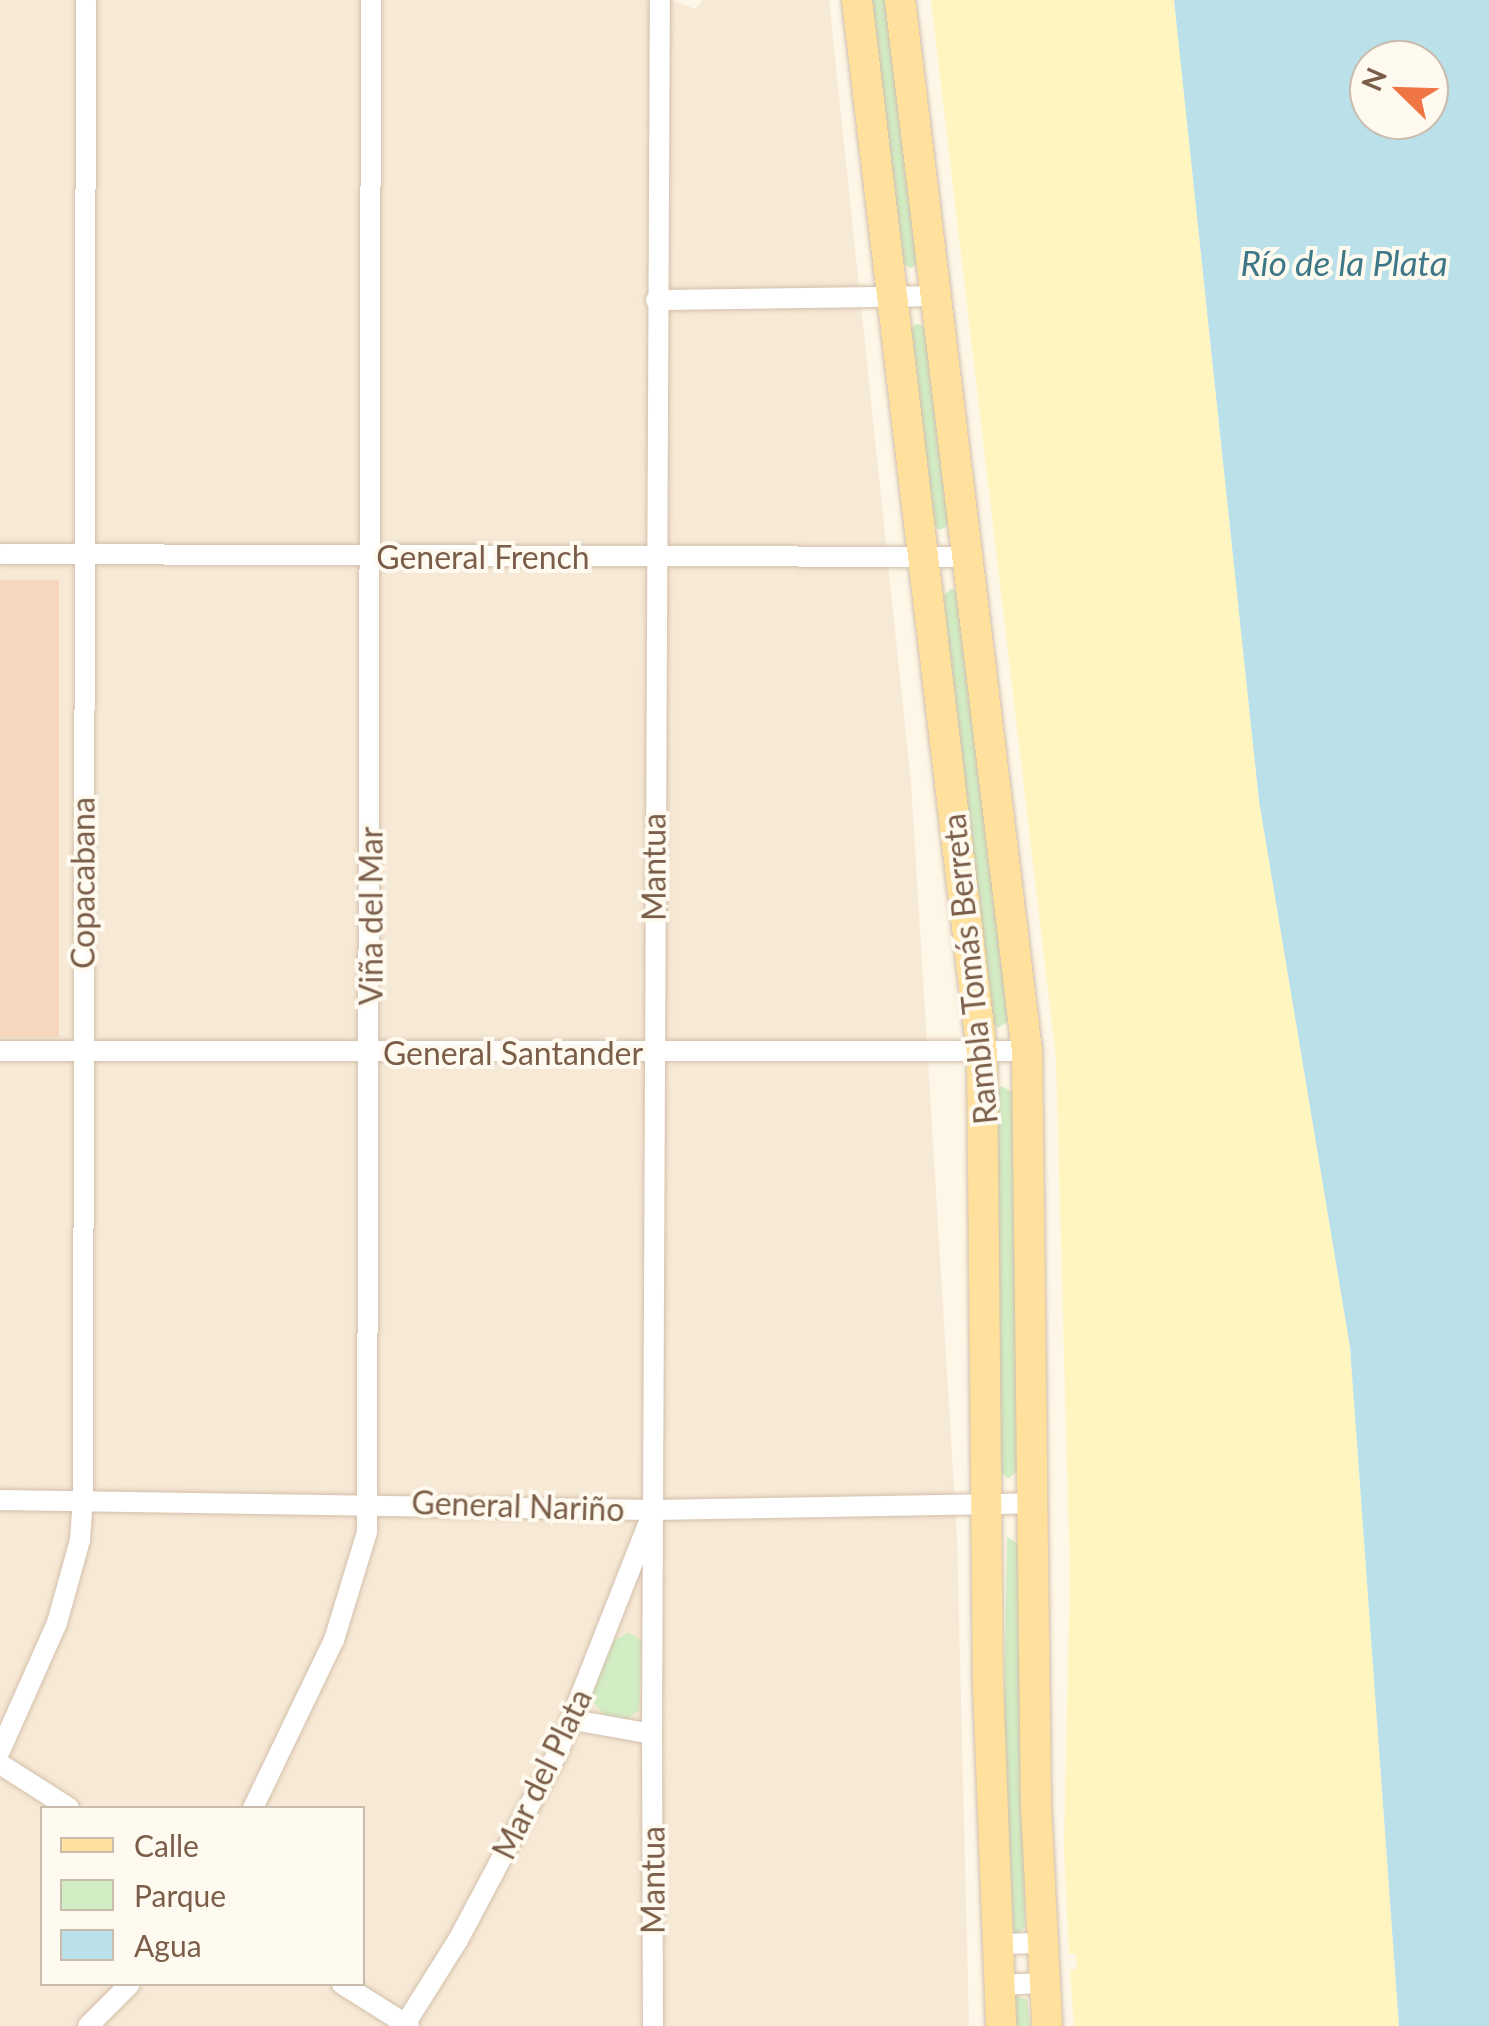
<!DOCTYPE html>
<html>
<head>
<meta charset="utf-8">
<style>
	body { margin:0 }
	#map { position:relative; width:1489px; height:2026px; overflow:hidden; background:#fef7e7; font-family:Lato,sans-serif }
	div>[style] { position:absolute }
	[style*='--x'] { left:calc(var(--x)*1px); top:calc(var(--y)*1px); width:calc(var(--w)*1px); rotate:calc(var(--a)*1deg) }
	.residential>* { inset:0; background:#f6e9d5 }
	.green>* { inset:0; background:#d2edc4 }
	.sand>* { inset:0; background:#fff5c0 }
	.water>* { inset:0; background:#bae0ea }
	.building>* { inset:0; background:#f6d7bd; transform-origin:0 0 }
	.roads { filter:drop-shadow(0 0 2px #d2bfab) drop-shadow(0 0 2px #d2bfab) }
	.minor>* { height:20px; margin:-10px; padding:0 10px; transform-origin:10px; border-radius:10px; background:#fff }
	.primary>* { height:30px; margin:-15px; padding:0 15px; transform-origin:15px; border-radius:15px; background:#ffe19d }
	span { translate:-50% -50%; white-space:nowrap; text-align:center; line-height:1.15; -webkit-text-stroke:8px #fffaef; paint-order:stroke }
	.street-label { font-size:32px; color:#7b5e49 }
	.water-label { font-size:35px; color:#3e7788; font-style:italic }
	.legend { position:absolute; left:40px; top:1806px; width:325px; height:180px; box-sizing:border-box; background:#fffaef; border:2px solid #cabcad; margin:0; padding:12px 18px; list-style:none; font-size:30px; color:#7b5e49 }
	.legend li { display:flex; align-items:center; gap:20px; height:50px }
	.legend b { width:50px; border:2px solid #cabcad }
	.north { position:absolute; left:1349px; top:40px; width:100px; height:100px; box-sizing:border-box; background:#fffaef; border:2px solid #cabcad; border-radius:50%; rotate:293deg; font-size:28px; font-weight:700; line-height:40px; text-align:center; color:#7b5e49 }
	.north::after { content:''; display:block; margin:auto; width:35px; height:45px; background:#f07544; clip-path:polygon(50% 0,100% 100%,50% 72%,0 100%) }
</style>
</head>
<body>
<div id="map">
	<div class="residential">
		<div style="clip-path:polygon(evenodd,0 0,672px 0,695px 9px,703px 0,829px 0,911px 783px,957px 1537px,969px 2026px,0 2026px,0 0,42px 1808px,362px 1808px,362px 1984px,42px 1984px,42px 1808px)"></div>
	</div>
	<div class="green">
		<div style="clip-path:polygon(870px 0,891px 0,920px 262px,911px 268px,902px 264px)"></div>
		<div style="clip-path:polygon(916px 324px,927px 327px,951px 524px,940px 530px,931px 525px,910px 329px)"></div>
		<div style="clip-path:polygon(951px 589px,960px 593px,1010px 1020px,998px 1028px,991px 1022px,943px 596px)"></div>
		<div style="clip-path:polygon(1002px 1086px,1015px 1094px,1018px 1470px,1008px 1479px,998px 1470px,996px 1090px)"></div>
		<div style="clip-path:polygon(1007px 1537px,1022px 1546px,1025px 1927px,1014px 1938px,1003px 1782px)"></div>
		<div style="clip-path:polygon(629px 1632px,642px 1641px,639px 1710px,628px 1719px,604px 1715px,590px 1698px,614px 1641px)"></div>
		<div style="clip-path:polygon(1012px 1996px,1027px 1999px,1030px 2026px,1009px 2026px)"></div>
	</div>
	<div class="sand">
		<div style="clip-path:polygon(931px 0,1174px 0,1259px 801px,1350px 1347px,1399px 2026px,1074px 2026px,1070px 1970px,1077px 1969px,1076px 1954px,1069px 1954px,1064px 1848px,1070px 1574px,1056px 1058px)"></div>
	</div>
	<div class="water">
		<div style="clip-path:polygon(evenodd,1174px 0,1489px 0,1489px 2026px,1399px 2026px,1350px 1347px,1259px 801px,1174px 0,1369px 60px,1429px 60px,1429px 120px,1369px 120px,1369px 60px)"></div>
	</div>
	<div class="building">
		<div style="left:0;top:580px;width:59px;height:457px"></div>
	</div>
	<div class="roads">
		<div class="minor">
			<div style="--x:656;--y:300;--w:280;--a:-0.8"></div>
			<div style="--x:0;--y:554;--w:966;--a:0.18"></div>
			<div style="--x:0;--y:1051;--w:1027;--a:0"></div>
			<div style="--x:0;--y:1500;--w:654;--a:0.88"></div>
			<div style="--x:654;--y:1510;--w:382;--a:-1"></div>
			<div style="--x:573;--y:1720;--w:80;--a:10"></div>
			<div style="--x:652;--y:1734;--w:292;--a:89.8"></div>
			<div style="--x:652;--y:1734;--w:1734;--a:-89.74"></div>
			<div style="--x:0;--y:1751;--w:140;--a:-66"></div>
			<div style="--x:57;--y:1623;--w:86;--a:-74.5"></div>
			<div style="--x:80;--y:1540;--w:39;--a:-86"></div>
			<div style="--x:83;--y:1501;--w:1501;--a:-89.89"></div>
			<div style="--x:0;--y:1764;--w:82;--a:32.5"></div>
			<div style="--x:253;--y:1808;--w:187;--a:-64.3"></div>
			<div style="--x:334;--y:1640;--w:113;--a:-73"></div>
			<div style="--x:367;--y:1532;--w:1532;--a:-89.85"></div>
			<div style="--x:997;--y:1944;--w:44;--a:-1.3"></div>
			<div style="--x:342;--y:1984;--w:79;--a:32.1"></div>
			<div style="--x:998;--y:1985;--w:45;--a:-2.5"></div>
			<div style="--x:88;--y:2026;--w:59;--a:-45"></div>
			<div style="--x:404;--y:2026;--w:102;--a:-57.9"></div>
			<div style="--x:458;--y:1940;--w:215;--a:-62"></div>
			<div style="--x:559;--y:1750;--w:246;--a:-68.5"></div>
		</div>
		<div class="primary">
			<div style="--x:857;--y:0;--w:1060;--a:83.23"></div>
			<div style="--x:982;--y:1053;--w:631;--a:89.46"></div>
			<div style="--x:988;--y:1684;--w:342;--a:87.8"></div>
			<div style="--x:900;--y:0;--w:1059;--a:83.11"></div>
			<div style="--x:1027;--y:1051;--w:755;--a:89.32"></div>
			<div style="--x:1036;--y:1806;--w:220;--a:87.1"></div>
		</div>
	</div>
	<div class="street-label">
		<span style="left:483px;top:557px">General French</span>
		<span style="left:654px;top:867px;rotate:-90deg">Mantua</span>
		<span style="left:83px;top:883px;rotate:-90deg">Copacabana</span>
		<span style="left:371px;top:916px;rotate:-90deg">Viña del Mar</span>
		<span style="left:970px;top:969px;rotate:-96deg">Rambla Tomás Berreta</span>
		<span style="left:513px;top:1053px">General Santander</span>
		<span style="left:518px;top:1506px;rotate:2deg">General Nariño</span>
		<span style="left:542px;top:1774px;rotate:-64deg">Mar del Plata</span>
		<span style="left:653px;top:1880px;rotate:-90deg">Mantua</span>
	</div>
	<div class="water-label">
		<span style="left:1344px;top:262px">Río de la Plata</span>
	</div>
	<ul class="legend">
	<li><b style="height:12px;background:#ffe19d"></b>Calle</li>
	<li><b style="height:28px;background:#d2edc4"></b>Parque</li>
	<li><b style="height:28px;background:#bae0ea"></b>Agua</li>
	</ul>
	<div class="north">N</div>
</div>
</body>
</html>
